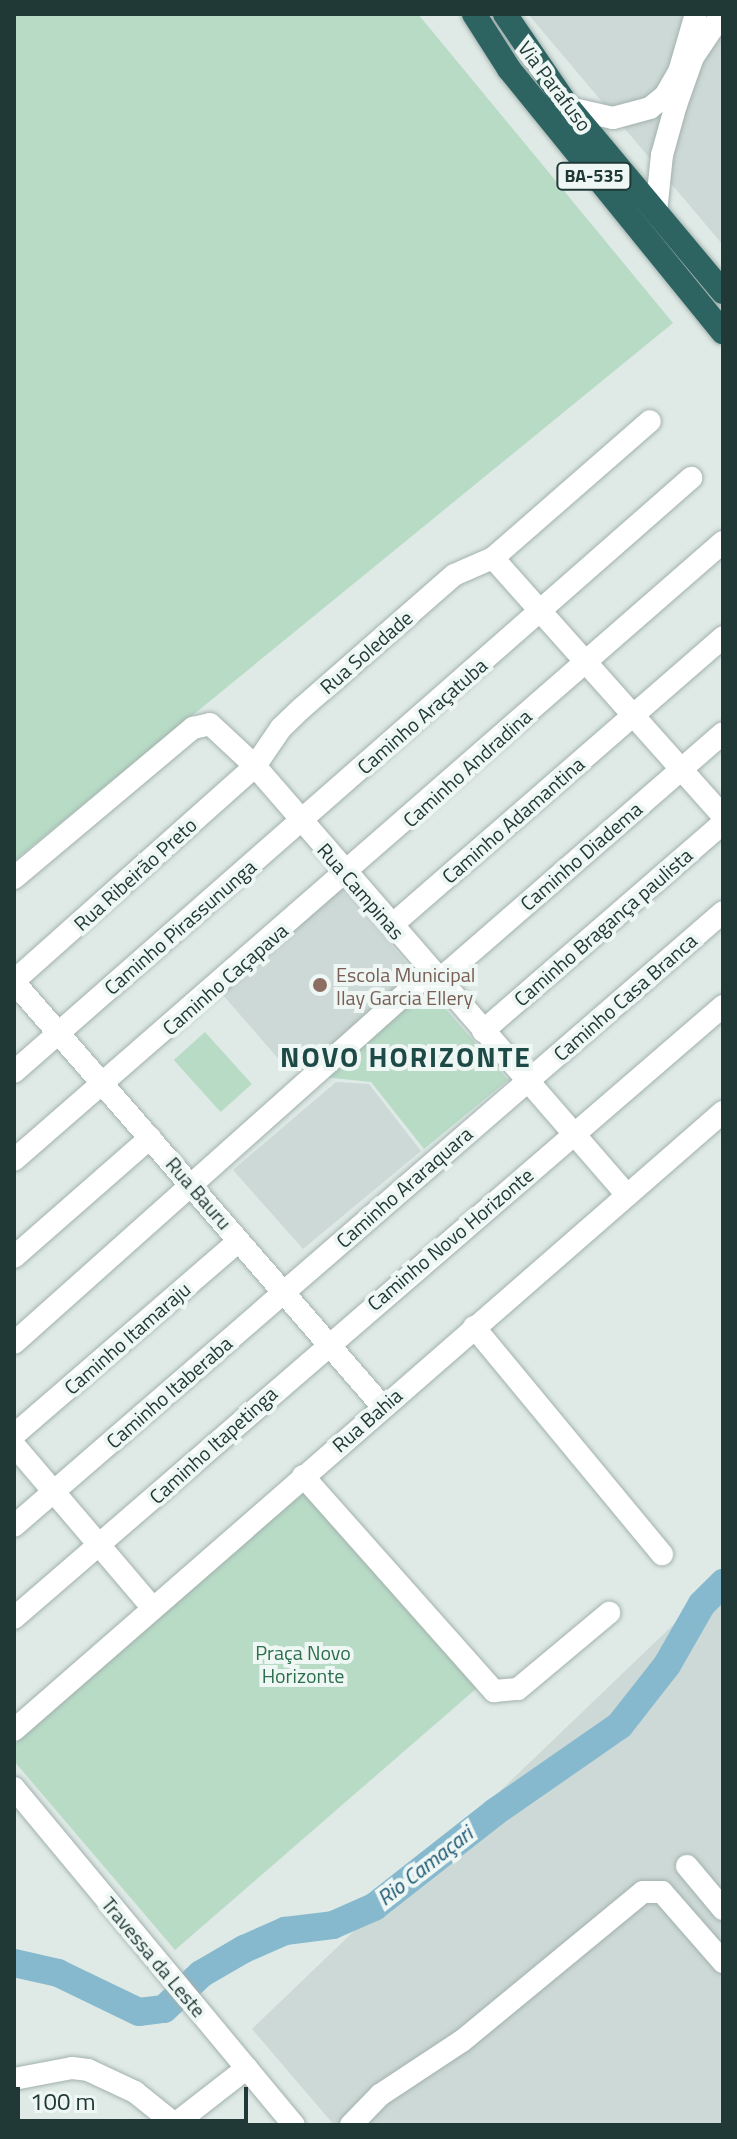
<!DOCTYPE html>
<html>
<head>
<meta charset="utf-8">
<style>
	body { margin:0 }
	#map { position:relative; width:737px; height:2139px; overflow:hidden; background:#dfeae6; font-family:"Titillium Web",sans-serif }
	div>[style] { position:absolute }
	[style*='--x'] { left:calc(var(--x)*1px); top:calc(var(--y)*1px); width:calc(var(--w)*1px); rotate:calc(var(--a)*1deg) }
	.built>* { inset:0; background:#cdd9d6 }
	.green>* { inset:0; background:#b8dbc6; transform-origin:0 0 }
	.river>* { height:28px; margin:-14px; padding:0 14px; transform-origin:14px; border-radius:14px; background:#87b9ce }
	.roads { filter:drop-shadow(0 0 2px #a2b1ae) drop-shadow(0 0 2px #a2b1ae) }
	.minor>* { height:22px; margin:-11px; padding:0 11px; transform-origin:11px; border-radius:11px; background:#fff }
	.highway>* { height:24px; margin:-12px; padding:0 12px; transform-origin:12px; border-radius:12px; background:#2d6461 }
	.dots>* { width:22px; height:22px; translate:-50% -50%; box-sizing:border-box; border:4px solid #eff7f4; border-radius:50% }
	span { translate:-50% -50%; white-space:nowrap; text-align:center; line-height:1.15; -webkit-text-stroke:8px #eff7f4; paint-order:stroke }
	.shield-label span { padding:2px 6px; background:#eff7f4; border:2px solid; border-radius:6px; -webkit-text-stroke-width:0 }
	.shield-label { font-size:18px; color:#203936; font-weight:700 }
	.street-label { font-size:20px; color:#203936 }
	.education-label { font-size:20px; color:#785e54 }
	.left { translate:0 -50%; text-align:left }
	.park-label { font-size:20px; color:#2c6f4f }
	.water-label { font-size:22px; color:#1d5873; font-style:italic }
	.district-label { font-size:28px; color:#1d4a46; font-weight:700; letter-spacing:2px }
	.frame { position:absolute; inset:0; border:16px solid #203936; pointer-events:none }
	.scale { position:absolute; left:16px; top:2087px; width:232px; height:36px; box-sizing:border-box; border:4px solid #203936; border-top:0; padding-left:10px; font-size:24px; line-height:28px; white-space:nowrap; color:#203936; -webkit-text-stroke:6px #eff7f4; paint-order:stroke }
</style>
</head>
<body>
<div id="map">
	<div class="built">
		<div style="clip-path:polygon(528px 14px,723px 14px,723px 245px)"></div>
		<div style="clip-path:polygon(343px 888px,418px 977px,311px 1067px,282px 1063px,222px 994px)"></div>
		<div style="clip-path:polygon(336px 1082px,369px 1084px,421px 1151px,303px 1249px,233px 1170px)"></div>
		<div style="clip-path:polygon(723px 1577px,723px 2125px,334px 2125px,252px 2029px)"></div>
	</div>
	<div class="green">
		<div style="clip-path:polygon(14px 14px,418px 14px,673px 323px,14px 861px)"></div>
		<div style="clip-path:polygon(428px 989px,508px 1080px,424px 1149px,371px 1082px,324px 1077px)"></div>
		<div style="left:205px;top:1032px;width:70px;height:42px;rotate:48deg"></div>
		<div style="clip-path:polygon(314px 1480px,492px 1675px,175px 1950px,14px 1761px,14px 1745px)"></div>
	</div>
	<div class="river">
		<div style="--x:14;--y:1963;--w:45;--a:12.8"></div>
		<div style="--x:58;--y:1973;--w:90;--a:25.7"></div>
		<div style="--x:139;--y:2012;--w:25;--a:-7"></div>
		<div style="--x:164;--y:2009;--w:51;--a:-43.4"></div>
		<div style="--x:201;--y:1974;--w:50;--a:-30.2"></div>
		<div style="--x:244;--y:1949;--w:45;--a:-23.7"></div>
		<div style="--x:285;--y:1931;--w:48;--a:-7.1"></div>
		<div style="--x:333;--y:1925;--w:45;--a:-23.7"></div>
		<div style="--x:374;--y:1907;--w:154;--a:-38.1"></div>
		<div style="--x:495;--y:1812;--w:152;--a:-34.8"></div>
		<div style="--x:620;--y:1725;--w:76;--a:-51.9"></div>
		<div style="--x:667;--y:1665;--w:70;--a:-60.2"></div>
		<div style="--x:702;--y:1604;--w:30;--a:-45"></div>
	</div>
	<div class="roads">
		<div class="minor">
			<div style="--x:569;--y:108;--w:45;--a:12.8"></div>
			<div style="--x:613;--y:118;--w:38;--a:-15"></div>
			<div style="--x:650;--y:108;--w:19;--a:-39"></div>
			<div style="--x:665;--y:96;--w:28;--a:-60"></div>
			<div style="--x:679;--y:72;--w:60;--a:-73.7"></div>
			<div style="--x:656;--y:212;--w:57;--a:-84"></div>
			<div style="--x:662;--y:155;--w:52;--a:-74.4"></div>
			<div style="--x:676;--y:105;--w:51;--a:-70.5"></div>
			<div style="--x:693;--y:57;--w:52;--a:-56"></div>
			<div style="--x:493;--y:558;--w:346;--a:48.3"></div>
			<div style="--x:14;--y:878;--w:234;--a:-40"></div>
			<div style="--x:193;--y:728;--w:17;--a:-13"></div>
			<div style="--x:210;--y:724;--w:62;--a:43"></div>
			<div style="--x:255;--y:766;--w:568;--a:49.07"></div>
			<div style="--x:392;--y:925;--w:439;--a:-41"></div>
			<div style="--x:439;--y:980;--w:376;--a:-41"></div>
			<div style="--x:14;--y:981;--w:323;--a:-41.7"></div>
			<div style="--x:255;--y:766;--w:46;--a:-55.6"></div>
			<div style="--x:281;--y:728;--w:29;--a:-44"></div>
			<div style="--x:302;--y:708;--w:202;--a:-41.2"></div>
			<div style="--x:454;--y:575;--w:43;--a:-23.6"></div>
			<div style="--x:493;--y:558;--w:208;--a:-41.1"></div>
			<div style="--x:14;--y:982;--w:561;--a:49.04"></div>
			<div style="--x:483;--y:1031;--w:318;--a:-40.9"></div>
			<div style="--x:14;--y:1072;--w:901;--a:-41.26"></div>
			<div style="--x:14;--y:1160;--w:941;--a:-41.08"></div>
			<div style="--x:14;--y:1257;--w:181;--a:-41.2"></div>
			<div style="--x:474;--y:1327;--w:295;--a:50.4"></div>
			<div style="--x:14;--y:1343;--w:559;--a:-41.74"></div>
			<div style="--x:14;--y:1435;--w:297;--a:-40.8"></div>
			<div style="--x:14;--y:1445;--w:213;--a:49.6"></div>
			<div style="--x:303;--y:1476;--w:288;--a:48.4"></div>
			<div style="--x:494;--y:1691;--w:24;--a:-5"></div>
			<div style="--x:518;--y:1689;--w:119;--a:-39.9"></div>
			<div style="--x:14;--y:1526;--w:938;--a:-40.89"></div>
			<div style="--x:14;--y:1618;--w:937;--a:-40.8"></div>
			<div style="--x:14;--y:1730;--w:941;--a:-41.08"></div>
			<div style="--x:14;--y:1788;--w:438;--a:50.3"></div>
			<div style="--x:687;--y:1866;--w:56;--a:50.1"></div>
			<div style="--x:14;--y:2079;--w:59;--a:-10.7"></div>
			<div style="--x:72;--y:2068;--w:16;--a:7"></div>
			<div style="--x:88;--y:2070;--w:52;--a:25.1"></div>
			<div style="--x:135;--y:2092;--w:53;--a:38.8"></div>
			<div style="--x:175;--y:2124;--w:91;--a:-37.9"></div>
			<div style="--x:351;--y:2125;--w:42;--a:-46"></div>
			<div style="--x:380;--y:2095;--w:98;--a:-33.4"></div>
			<div style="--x:462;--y:2041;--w:234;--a:-39.5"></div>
			<div style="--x:643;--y:1892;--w:19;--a:0"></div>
			<div style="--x:662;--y:1892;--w:93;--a:48.9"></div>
		</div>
		<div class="highway">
			<div style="--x:474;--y:14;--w:65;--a:57.5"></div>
			<div style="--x:509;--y:69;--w:339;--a:50.9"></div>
			<div style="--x:505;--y:14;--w:114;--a:55.8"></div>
			<div style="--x:569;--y:108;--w:240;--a:50.1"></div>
		</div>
	</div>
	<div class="dots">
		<div style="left:320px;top:985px;background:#8d6e63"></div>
	</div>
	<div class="shield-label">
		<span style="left:594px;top:176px">BA-535</span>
	</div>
	<div class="street-label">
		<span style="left:555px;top:86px;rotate:53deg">Via Parafuso</span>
		<span style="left:366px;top:652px;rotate:-41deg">Rua Soledade</span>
		<span style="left:422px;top:716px;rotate:-41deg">Caminho Araçatuba</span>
		<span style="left:467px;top:768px;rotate:-42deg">Caminho Andradina</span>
		<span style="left:513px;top:820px;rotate:-41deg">Caminho Adamantina</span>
		<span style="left:581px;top:856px;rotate:-41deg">Caminho Diadema</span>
		<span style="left:135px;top:874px;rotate:-42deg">Rua Ribeirão Preto</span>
		<span style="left:361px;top:891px;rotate:49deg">Rua Campinas</span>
		<span style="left:180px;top:927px;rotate:-41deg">Caminho Pirassununga</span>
		<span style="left:603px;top:927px;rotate:-41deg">Caminho Bragança paulista</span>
		<span style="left:225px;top:979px;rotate:-41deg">Caminho Caçapava</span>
		<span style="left:625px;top:997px;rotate:-41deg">Caminho Casa Branca</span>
		<span style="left:404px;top:1187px;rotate:-41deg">Caminho Araraquara</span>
		<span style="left:199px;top:1193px;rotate:49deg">Rua Bauru</span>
		<span style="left:450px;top:1239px;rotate:-40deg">Caminho Novo Horizonte</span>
		<span style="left:127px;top:1338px;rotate:-41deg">Caminho Itamaraju</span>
		<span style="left:169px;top:1392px;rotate:-41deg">Caminho Itaberaba</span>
		<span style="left:367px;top:1420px;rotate:-41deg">Rua Bahia</span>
		<span style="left:213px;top:1445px;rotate:-42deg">Caminho Itapetinga</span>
		<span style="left:154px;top:1957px;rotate:50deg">Travessa da Leste</span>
	</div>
	<div class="education-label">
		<span class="left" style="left:336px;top:986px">Escola Municipal<br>Ilay Garcia Ellery</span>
	</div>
	<div class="park-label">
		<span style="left:303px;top:1664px">Praça Novo<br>Horizonte</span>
	</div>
	<div class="water-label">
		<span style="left:425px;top:1866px;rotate:-38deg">Rio Camaçari</span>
	</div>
	<div class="district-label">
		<span style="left:406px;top:1057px">NOVO HORIZONTE</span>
	</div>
	<div class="frame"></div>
	<div class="scale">100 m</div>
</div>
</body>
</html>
